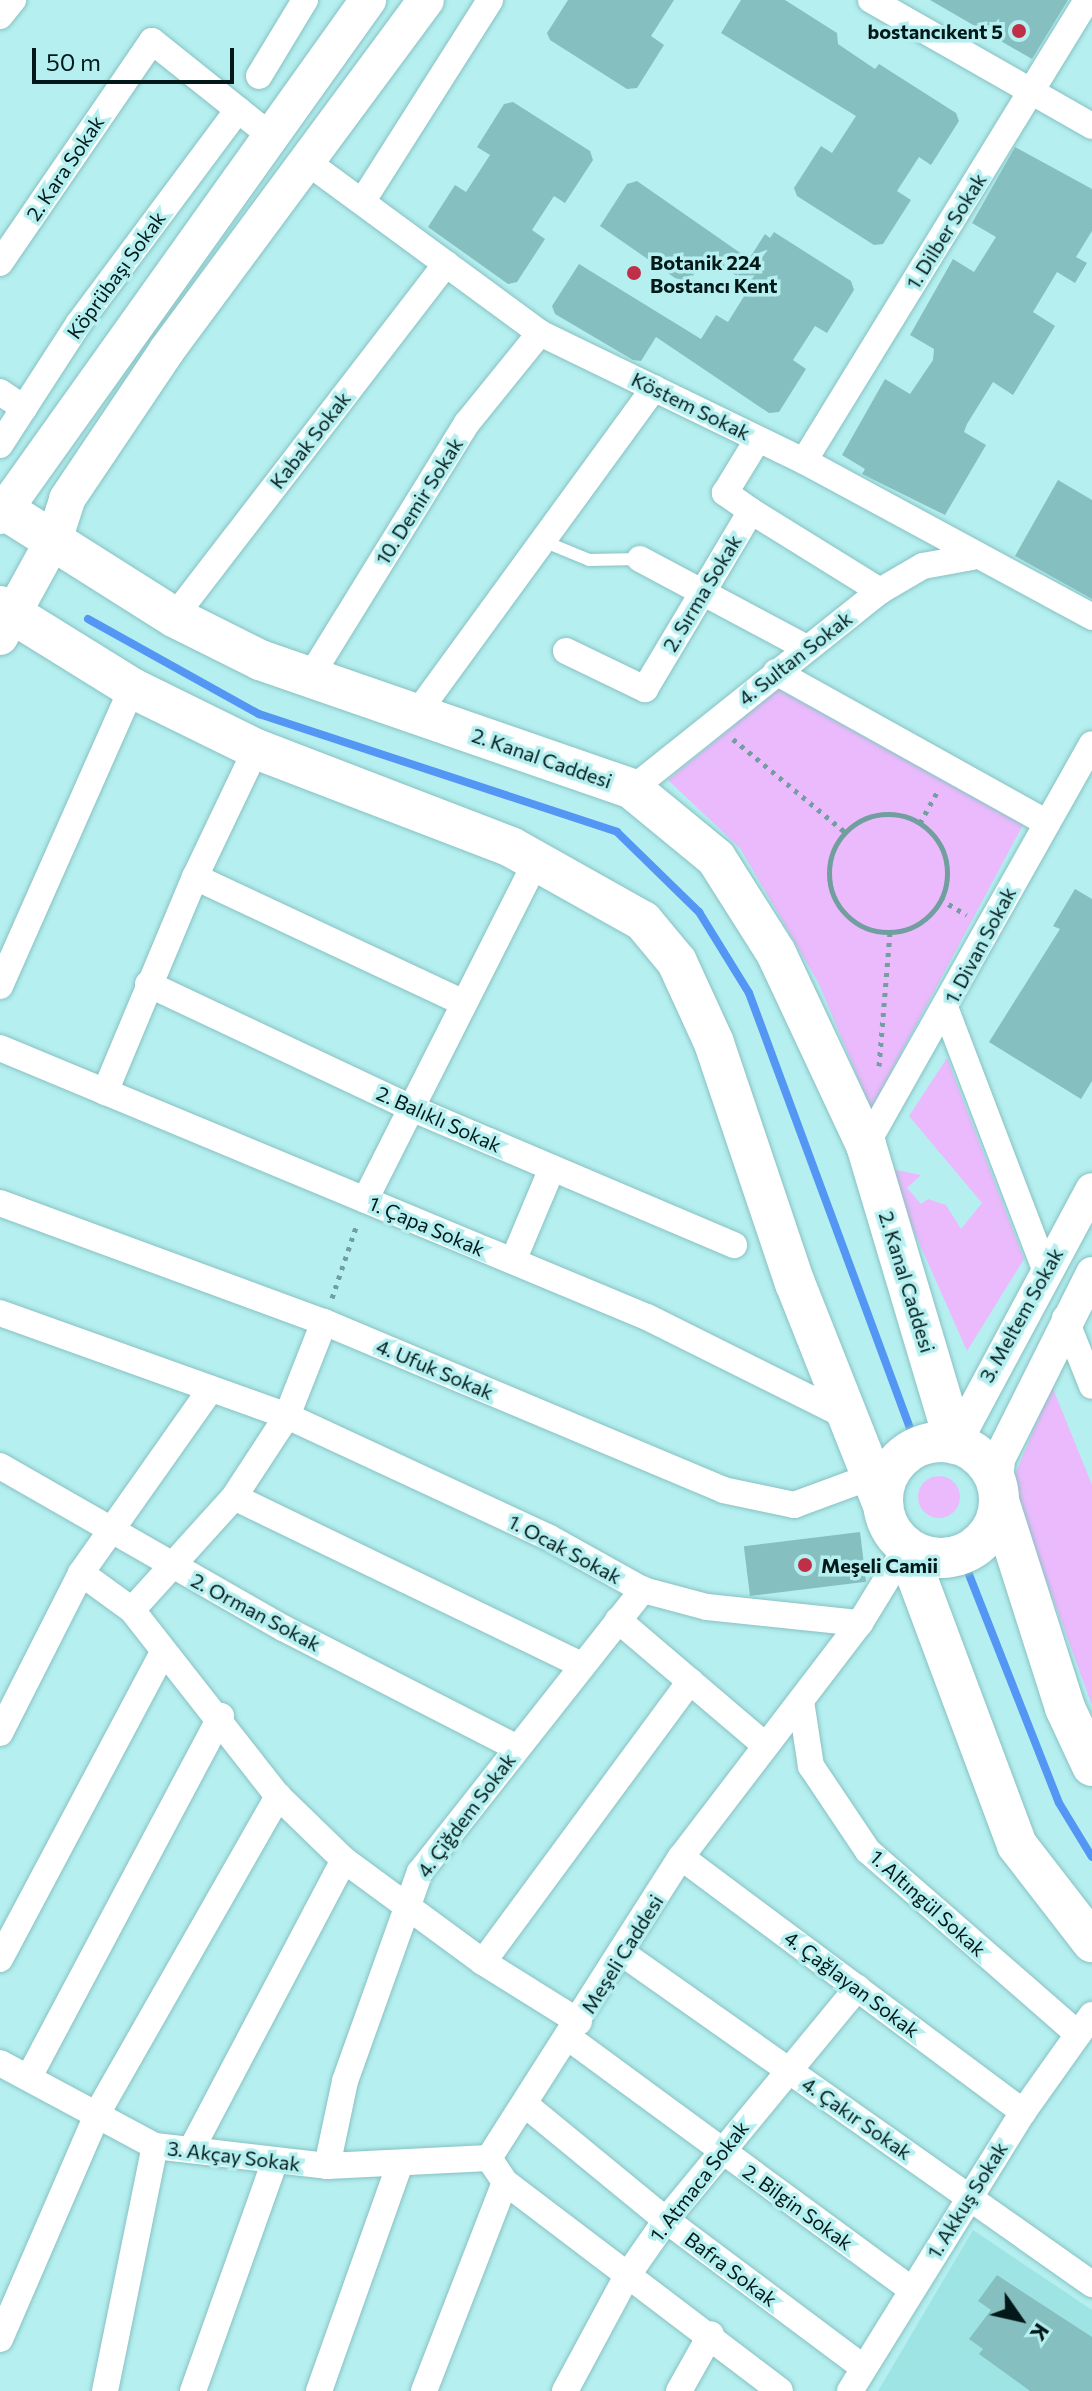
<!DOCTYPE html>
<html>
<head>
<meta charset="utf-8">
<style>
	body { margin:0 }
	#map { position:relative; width:1092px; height:2391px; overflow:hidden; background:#b5eff0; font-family:Commissioner,sans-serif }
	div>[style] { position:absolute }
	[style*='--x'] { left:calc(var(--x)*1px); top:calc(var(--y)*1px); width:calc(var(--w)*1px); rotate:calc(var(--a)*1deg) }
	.built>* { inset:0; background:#9fe4e5 }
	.green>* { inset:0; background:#eabafc }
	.round { border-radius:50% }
	.stream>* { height:8px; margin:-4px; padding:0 4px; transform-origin:4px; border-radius:4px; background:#5396f3 }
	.building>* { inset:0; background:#86bfc0; transform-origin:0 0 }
	.path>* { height:5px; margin-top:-2.5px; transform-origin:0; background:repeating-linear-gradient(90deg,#719e9e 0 4px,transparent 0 10px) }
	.path>.ring { margin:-2.5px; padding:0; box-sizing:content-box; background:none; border:5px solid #719e9e; border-radius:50% }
	.roads { filter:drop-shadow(0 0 2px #88c1c2) drop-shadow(0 0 2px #88c1c2) }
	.service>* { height:12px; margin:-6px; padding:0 6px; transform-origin:6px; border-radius:6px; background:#fff }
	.minor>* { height:26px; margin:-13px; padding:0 13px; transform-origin:13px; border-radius:13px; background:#fff }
	.tertiary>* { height:32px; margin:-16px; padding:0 16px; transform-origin:16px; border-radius:16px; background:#fff }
	.secondary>* { height:36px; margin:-18px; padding:0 18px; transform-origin:18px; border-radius:18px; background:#fff }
	.primary>* { height:40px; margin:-20px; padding:0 20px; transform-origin:20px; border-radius:20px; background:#fff }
	.primary>.ring { margin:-20px; padding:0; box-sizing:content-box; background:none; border:40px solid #fff; border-radius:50% }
	.dots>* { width:22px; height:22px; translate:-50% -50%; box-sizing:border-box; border:4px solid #b5eff0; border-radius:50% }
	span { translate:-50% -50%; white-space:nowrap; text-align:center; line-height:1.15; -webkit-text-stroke:7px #b5eff0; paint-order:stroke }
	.poi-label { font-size:20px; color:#031919; font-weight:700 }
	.right { translate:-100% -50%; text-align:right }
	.left { translate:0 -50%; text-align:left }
	.street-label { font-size:20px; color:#031919 }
	.north { position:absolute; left:980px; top:2279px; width:80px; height:80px; -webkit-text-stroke:6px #b5eff0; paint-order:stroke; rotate:124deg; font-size:22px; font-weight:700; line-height:32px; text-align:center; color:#031919 }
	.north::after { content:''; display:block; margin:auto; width:28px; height:36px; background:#031919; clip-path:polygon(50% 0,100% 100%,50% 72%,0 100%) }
	.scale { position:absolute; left:32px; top:48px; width:202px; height:36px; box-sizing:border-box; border:4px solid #031919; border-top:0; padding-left:10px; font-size:24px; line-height:28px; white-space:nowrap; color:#031919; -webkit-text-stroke:6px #b5eff0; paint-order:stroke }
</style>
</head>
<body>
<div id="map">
	<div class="built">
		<div style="clip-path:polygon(973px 2230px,1092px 2310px,1092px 2391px,878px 2391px)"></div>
	</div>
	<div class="green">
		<div style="clip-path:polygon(778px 689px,1023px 825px,871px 1109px,819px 984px,740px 848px,668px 780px)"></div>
		<div style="clip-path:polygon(947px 1058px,1024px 1259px,967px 1351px,886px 1168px,921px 1175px,907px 1188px,921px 1204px,928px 1199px,946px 1205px,961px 1229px,982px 1203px,909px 1116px)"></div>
		<div style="clip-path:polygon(1052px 1386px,1092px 1485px,1092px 1705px,1011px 1484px)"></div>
		<div class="round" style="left:918px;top:1476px;width:42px;height:42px"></div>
	</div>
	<div class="stream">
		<div style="--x:88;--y:619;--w:196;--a:29.1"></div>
		<div style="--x:259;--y:714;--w:377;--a:18.2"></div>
		<div style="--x:617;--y:832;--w:115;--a:44.3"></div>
		<div style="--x:699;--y:912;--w:95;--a:58.3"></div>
		<div style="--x:749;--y:993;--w:472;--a:69.7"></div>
		<div style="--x:968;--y:1572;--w:248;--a:68.5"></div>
		<div style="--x:1059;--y:1803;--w:63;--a:58.6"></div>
	</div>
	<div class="building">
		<div style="clip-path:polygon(568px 0,674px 0,651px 36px,664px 45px,637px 88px,627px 89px,550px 40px,547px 33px)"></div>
		<div style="clip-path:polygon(741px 0,785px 0,837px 33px,838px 44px,875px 69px,879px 64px,956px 113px,959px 121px,931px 165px,919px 157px,897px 191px,911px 200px,883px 244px,874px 245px,797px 196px,794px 188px,821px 146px,832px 153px,856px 116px,721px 33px)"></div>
		<div style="clip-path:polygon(930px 0,1068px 0,1032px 59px)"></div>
		<div style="clip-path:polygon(513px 102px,590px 151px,593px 160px,565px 203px,554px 196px,532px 230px,545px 239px,517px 282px,508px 284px,428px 227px,455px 185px,466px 192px,490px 155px,477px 147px,504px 104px)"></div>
		<div style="clip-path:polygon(1015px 147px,1092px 189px,1092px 231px,1076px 257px,1087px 263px,1075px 283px,1057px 272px,1033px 312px,1055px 326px,1013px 395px,993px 382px,967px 424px,964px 432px,986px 445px,945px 515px,862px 474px,865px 469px,842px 455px,885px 379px,910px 394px,933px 360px,934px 349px,910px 335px,953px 259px,974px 272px,996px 237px,972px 223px)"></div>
		<div style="clip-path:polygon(637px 181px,749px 259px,765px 234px,770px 238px,774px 232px,851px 281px,854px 290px,827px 333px,815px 326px,793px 360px,806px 369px,779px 412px,769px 413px,656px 337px,641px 361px,633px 360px,555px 314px,552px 306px,579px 264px,701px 339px,716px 315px,728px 322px,751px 285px,706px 256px,689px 282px,675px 278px,600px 226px,627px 184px)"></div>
		<div style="clip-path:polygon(1058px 480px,1092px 500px,1092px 599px,1015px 556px)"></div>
		<div style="clip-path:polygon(1075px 889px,1092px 899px,1092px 1081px,1081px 1099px,989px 1042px,1060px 929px,1053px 926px)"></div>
		<div style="left:860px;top:1532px;width:50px;height:117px;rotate:83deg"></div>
		<div style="clip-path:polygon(997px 2275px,1092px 2337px,1092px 2391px,1030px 2391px,979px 2354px,983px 2349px,969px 2339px,991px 2310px,978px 2301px)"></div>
	</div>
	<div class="path">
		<div style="--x:733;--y:739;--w:146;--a:39.7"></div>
		<div class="ring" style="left:829px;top:814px;width:113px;height:113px"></div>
		<div style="--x:920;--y:823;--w:39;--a:-61"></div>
		<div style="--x:940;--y:899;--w:31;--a:31"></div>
		<div style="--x:879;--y:1066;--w:135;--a:-85.3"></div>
		<div style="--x:332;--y:1298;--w:78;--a:-71.3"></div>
	</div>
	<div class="roads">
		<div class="service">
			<div style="--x:543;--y:541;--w:50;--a:22.4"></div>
			<div style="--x:589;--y:560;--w:51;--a:-1.1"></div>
		</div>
		<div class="minor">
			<div style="--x:871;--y:0;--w:254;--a:29.7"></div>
			<div style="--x:0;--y:16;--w:21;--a:-51"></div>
			<div style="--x:259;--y:76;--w:89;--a:-58.8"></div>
			<div style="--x:310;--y:164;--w:285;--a:36.3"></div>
			<div style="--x:540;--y:333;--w:293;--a:25.9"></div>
			<div style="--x:804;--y:461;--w:328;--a:28.4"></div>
			<div style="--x:362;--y:202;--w:239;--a:-57.6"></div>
			<div style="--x:0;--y:263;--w:269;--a:-55.6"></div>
			<div style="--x:152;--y:41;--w:152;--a:38.6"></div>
			<div style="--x:0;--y:392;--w:29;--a:34"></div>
			<div style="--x:0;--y:445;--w:145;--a:-57.1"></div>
			<div style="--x:79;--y:323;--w:266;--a:-53.3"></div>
			<div style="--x:804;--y:461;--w:541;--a:-58.45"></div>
			<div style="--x:751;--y:511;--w:32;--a:-145"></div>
			<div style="--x:725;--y:493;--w:63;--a:-58.6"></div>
			<div style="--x:640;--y:559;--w:189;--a:28.1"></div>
			<div style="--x:174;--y:617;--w:446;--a:-52.4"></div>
			<div style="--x:566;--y:651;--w:88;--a:25.7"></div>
			<div style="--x:645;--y:689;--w:207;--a:-59.2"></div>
			<div style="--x:751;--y:511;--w:152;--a:31.8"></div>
			<div style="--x:776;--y:672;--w:309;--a:29.1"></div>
			<div style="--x:310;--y:677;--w:299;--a:-58.3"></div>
			<div style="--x:467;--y:423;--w:116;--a:-51"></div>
			<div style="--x:415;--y:716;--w:406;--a:-53.9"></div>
			<div style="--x:632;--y:789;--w:317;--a:-38.6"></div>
			<div style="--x:880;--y:591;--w:50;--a:-30.2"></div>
			<div style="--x:923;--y:566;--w:50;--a:-10.4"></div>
			<div style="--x:195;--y:877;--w:297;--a:25.1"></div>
			<div style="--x:148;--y:984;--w:291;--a:25.2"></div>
			<div style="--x:411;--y:1108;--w:351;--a:23"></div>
			<div style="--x:0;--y:986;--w:326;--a:-66.1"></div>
			<div style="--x:946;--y:1010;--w:277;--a:69.1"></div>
			<div style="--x:0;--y:1048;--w:701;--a:22.58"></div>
			<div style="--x:647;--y:1317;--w:225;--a:26.5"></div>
			<div style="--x:105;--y:1092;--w:233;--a:-67.3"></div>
			<div style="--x:195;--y:877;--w:142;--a:-64.5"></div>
			<div style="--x:866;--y:1145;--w:460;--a:-60.6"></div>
			<div style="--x:365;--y:1200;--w:382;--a:-63.2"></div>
			<div style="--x:0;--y:1203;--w:345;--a:20.2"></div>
			<div style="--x:324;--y:1322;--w:433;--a:22.8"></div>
			<div style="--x:723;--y:1490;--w:73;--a:11.9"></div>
			<div style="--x:794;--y:1505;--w:81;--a:-20.2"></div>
			<div style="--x:513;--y:1261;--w:101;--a:-67.2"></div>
			<div style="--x:0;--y:1313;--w:305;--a:19.7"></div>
			<div style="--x:287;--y:1416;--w:288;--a:24.9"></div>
			<div style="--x:548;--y:1537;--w:109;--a:29.2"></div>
			<div style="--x:643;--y:1590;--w:66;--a:14.9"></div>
			<div style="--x:707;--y:1607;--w:154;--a:6"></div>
			<div style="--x:1065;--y:1318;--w:73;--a:68.3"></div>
			<div style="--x:0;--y:1466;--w:326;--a:29.8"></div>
			<div style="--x:283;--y:1628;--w:263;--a:27.1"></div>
			<div style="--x:234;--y:1497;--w:384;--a:25.8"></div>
			<div style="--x:81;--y:1573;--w:63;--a:36"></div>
			<div style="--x:132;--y:1610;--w:236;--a:51.9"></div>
			<div style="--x:278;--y:1796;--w:92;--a:44.1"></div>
			<div style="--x:344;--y:1860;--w:172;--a:36.3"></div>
			<div style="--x:483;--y:1962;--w:113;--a:32"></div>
			<div style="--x:132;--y:1610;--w:152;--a:-47.9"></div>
			<div style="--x:234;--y:1497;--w:97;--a:-56.8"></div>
			<div style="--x:287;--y:1416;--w:101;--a:-68.5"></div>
			<div style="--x:618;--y:1620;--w:193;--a:40.4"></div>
			<div style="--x:801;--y:1701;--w:66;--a:81.3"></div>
			<div style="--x:811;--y:1766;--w:102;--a:56.2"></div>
			<div style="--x:868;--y:1851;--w:279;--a:41.1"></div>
			<div style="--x:0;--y:1733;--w:179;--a:-63.1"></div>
			<div style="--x:81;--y:1573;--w:225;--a:-54.8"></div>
			<div style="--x:681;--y:1857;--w:427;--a:36.7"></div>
			<div style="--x:622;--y:1953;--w:575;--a:35.16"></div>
			<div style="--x:0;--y:1959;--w:345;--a:-62"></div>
			<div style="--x:483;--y:1962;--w:349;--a:-53.6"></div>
			<div style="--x:569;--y:2038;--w:424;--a:36.3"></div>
			<div style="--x:0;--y:2063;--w:176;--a:28.2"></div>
			<div style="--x:155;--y:2146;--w:173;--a:6.6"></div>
			<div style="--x:327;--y:2166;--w:162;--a:-2.8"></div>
			<div style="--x:29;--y:2077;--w:409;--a:-62"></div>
			<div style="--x:527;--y:2106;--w:180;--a:39.4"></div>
			<div style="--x:666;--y:2220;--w:247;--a:36.8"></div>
			<div style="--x:191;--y:2150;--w:328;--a:-62.2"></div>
			<div style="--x:327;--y:2166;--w:87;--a:-78"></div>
			<div style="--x:345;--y:2081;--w:222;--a:-70.3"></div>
			<div style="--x:420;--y:1872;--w:360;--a:-51.7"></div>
			<div style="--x:505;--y:2182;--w:345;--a:37.2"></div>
			<div style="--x:0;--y:2339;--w:247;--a:-66.6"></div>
			<div style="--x:98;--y:2112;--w:364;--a:-60.3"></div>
			<div style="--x:105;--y:2391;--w:250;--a:-78.5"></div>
			<div style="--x:193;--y:2391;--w:241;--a:-70.4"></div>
			<div style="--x:319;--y:2391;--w:239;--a:-70.4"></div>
			<div style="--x:424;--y:2391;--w:224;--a:-68.8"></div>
			<div style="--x:505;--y:2182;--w:29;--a:-124"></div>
			<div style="--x:489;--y:2158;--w:357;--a:-57.5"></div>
			<div style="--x:681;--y:1857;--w:295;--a:-52.6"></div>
			<div style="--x:860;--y:1623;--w:88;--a:-58.5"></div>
			<div style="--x:565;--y:2391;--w:131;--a:-61.7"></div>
			<div style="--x:627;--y:2276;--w:68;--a:-55.1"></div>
			<div style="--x:666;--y:2220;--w:301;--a:-50.5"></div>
			<div style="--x:679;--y:2391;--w:65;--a:-60.7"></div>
			<div style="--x:850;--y:2391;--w:328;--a:-58.2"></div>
			<div style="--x:1023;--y:2112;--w:119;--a:-54.6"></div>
		</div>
		<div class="tertiary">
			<div style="--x:955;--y:1444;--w:289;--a:-61.8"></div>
			<div style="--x:997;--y:1482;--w:23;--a:-85"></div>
			<div style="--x:999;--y:1459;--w:208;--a:-63.4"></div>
		</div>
		<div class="secondary">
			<div style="--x:0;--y:516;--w:634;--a:-54.5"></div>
			<div style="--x:0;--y:637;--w:114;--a:-61.2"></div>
			<div style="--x:55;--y:537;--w:40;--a:-72"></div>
			<div style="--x:67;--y:499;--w:179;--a:-56.1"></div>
			<div style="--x:167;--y:350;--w:435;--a:-53.5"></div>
		</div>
		<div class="primary">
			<div style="--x:0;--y:507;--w:206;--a:32.3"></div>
			<div style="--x:174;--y:617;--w:96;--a:26.6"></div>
			<div style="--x:260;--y:660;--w:394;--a:19.1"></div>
			<div style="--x:632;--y:789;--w:109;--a:39.4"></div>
			<div style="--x:716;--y:858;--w:112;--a:57.7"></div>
			<div style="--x:776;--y:953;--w:212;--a:64.9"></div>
			<div style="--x:866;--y:1145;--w:312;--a:73.4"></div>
			<div style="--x:0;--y:606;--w:155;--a:31.8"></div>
			<div style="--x:132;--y:688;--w:138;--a:26.2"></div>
			<div style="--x:256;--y:749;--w:273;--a:21"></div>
			<div style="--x:511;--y:847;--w:151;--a:29.3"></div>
			<div style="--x:643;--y:921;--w:53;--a:50.3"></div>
			<div style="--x:677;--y:962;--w:89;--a:65.4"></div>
			<div style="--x:714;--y:1043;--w:253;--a:71.4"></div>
			<div style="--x:795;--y:1283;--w:239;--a:68.4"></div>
			<div class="ring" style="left:883px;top:1442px;width:76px;height:76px"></div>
			<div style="--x:1000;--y:1504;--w:214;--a:72.3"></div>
			<div style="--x:1065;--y:1708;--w:64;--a:65"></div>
			<div style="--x:906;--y:1548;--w:317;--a:69.5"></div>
			<div style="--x:1017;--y:1845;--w:123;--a:52.3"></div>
		</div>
	</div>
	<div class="dots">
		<div style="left:1019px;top:31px;background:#bf2f47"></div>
		<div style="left:634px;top:273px;background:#bf2f47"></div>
		<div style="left:805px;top:1565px;background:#bf2f47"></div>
	</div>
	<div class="poi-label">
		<span class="right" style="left:1003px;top:31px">bostancıkent 5</span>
		<span class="left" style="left:650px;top:274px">Botanik 224<br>Bostancı Kent</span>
		<span class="left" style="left:821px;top:1565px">Meşeli Camii</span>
	</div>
	<div class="street-label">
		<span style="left:65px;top:168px;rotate:-56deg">2. Kara Sokak</span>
		<span style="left:946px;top:231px;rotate:-58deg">1. Dilber Sokak</span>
		<span style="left:116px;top:275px;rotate:-54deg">Köprübaşı Sokak</span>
		<span style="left:691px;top:406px;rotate:26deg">Köstem Sokak</span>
		<span style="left:310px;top:440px;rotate:-52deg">Kabak Sokak</span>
		<span style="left:419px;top:501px;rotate:-58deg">10. Demir Sokak</span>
		<span style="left:702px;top:593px;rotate:-59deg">2. Sırma Sokak</span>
		<span style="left:795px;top:658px;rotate:-38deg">4. Sultan Sokak</span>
		<span style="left:542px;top:758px;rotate:19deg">2. Kanal Caddesi</span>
		<span style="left:980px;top:945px;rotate:-62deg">1. Divan Sokak</span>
		<span style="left:439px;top:1119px;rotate:24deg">2. Balıklı Sokak</span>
		<span style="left:427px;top:1226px;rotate:23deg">1. Çapa Sokak</span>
		<span style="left:907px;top:1282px;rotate:73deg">2. Kanal Caddesi</span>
		<span style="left:1021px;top:1315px;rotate:-61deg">3. Meltem Sokak</span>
		<span style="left:435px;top:1369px;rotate:23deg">4. Ufuk Sokak</span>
		<span style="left:565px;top:1549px;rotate:28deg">1. Ocak Sokak</span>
		<span style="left:256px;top:1612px;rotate:28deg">2. Orman Sokak</span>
		<span style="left:466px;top:1815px;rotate:-53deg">4. Çiğdem Sokak</span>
		<span style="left:928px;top:1903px;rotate:42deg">1. Altıngül Sokak</span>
		<span style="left:622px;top:1954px;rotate:-58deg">Meşeli Caddesi</span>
		<span style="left:852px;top:1984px;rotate:37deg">4. Çağlayan Sokak</span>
		<span style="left:857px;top:2118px;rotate:35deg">4. Çakır Sokak</span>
		<span style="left:234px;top:2156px;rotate:7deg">3. Akçay Sokak</span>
		<span style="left:699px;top:2181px;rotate:-52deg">1. Atmaca Sokak</span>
		<span style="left:967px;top:2200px;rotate:-58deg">1. Akkuş Sokak</span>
		<span style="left:798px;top:2207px;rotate:36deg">2. Bilgin Sokak</span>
		<span style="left:731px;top:2269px;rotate:37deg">Bafra Sokak</span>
	</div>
	<div class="north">K</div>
	<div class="scale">50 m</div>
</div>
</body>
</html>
